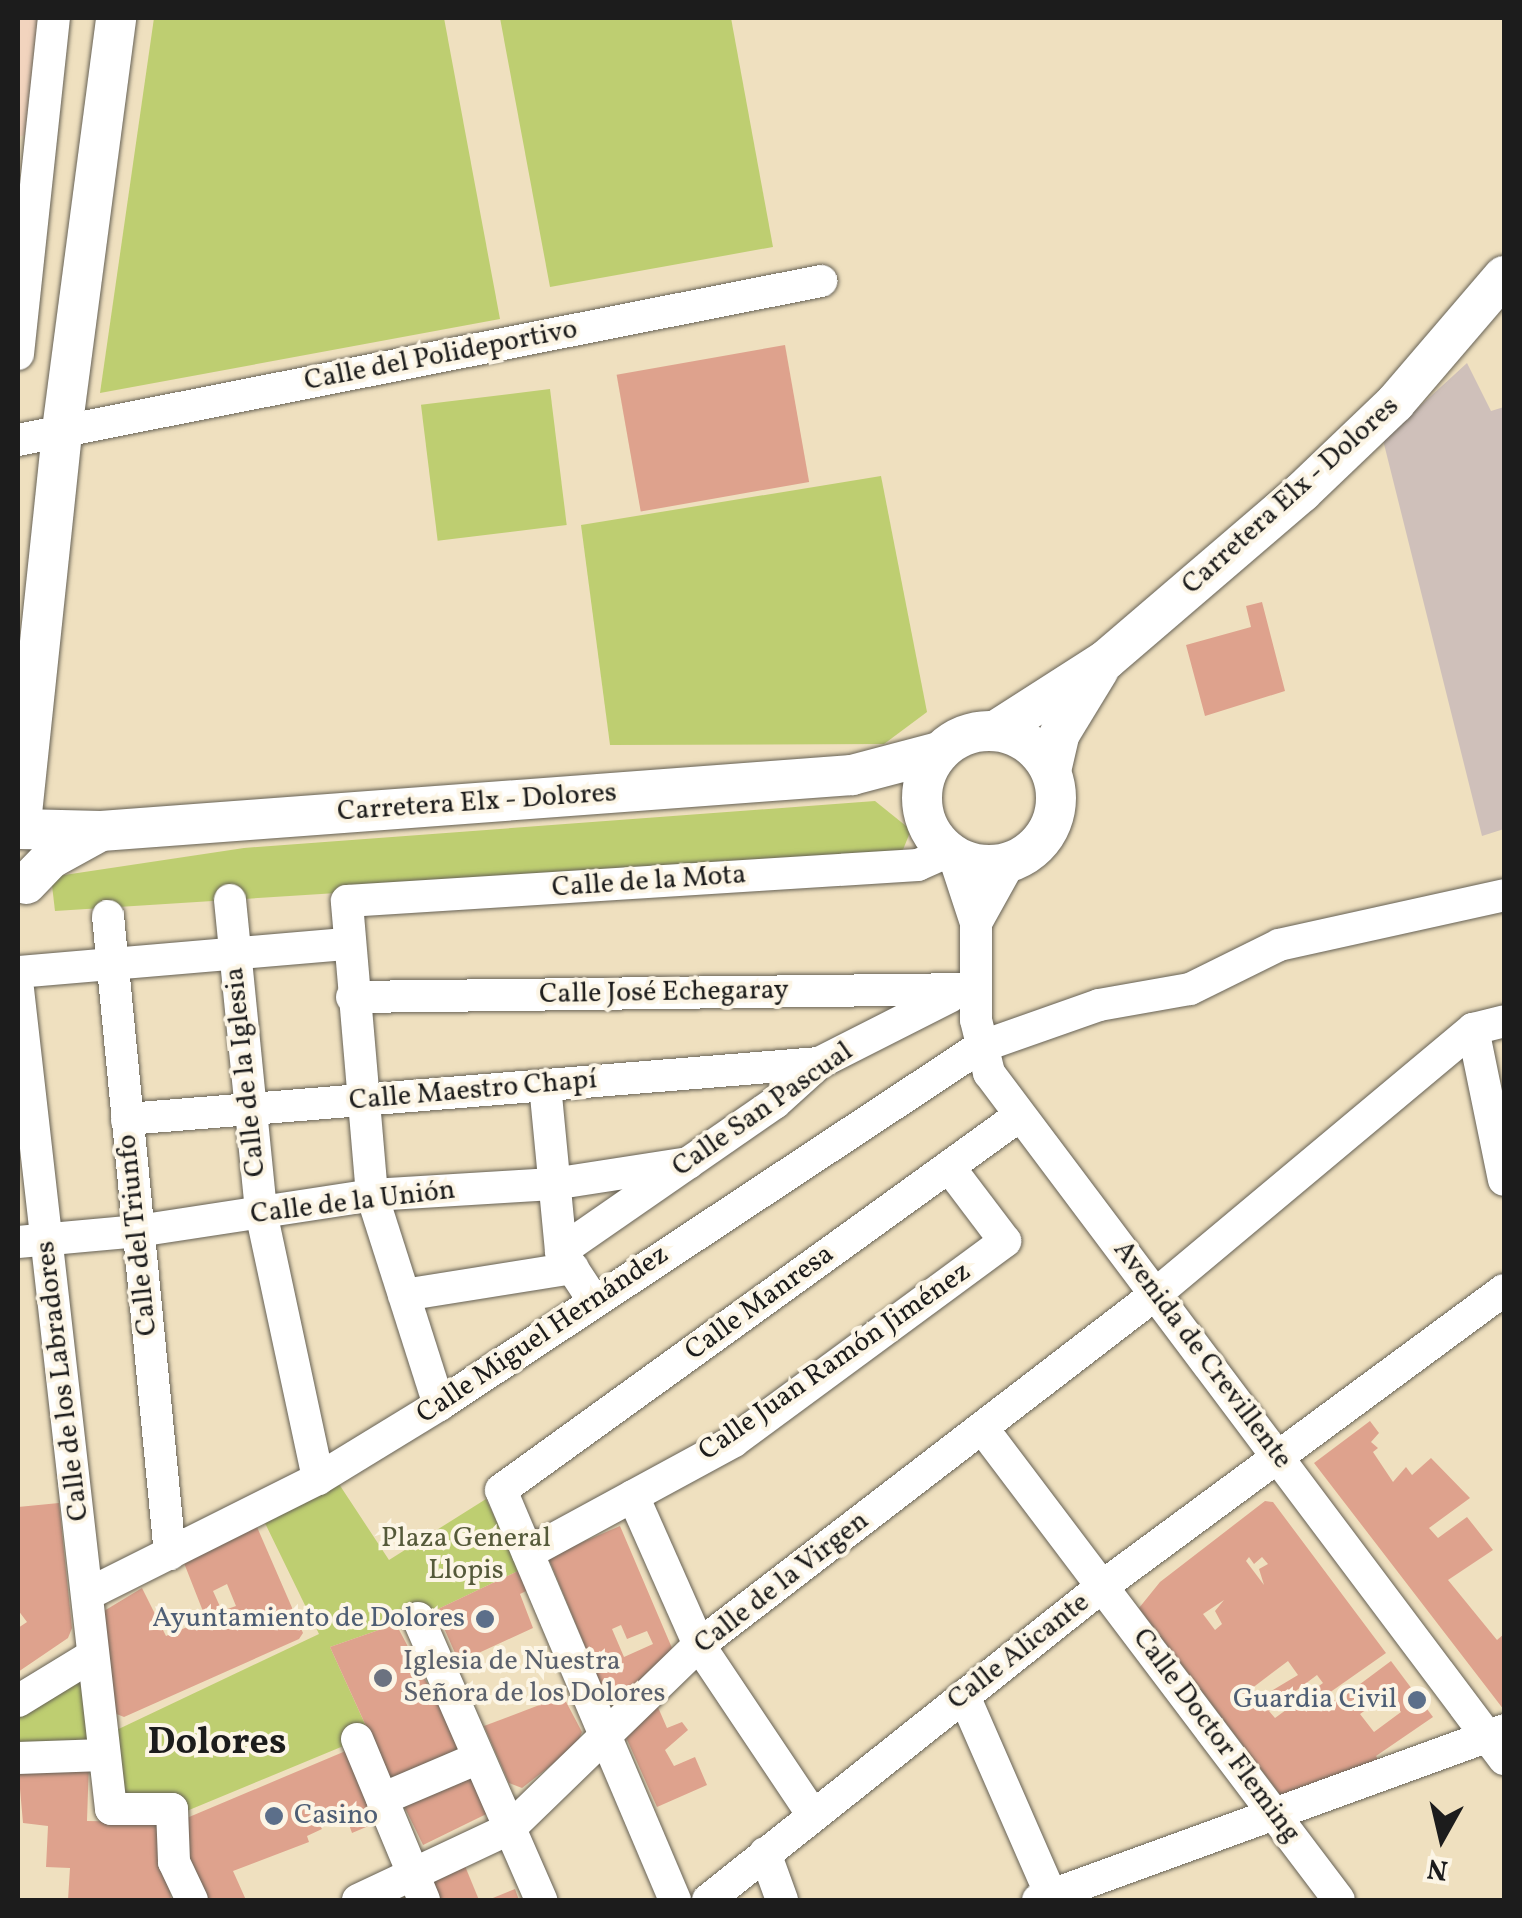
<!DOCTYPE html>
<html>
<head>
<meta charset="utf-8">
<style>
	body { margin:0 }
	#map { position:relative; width:1522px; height:1918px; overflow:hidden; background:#efe0bf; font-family:Vollkorn,serif }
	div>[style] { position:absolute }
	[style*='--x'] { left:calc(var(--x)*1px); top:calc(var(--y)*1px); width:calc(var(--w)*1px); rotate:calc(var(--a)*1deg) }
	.built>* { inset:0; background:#f2d4be }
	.industrial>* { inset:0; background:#cfc0ba }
	.green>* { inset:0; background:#bece71; transform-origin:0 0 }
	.building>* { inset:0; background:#dea28d; transform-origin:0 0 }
	.roads { filter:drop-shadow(0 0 2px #666155) drop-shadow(0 0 2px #666155) }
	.minor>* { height:32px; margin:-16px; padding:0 16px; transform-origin:16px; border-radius:16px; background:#fff }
	.major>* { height:40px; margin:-20px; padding:0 20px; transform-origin:20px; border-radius:20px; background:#fff }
	.major>.ring { margin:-20px; padding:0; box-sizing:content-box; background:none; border:40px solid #fff; border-radius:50% }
	.dots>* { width:28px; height:28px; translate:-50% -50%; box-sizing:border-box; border:5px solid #fcf5e5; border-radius:50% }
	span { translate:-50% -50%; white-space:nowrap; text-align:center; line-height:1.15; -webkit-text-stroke:8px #fcf5e5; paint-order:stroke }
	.street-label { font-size:28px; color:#1c1c1c }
	.park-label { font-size:28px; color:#555a3a }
	.service-label { font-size:28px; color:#4e5e75 }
	.right { translate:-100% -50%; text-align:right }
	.left { translate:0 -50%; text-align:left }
	.worship-label { font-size:28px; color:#5b616d }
	.district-label { font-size:38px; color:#1c1c1c; font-weight:700 }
	.frame { position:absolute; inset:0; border:20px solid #1c1c1c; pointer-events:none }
	.north { position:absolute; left:1392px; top:1788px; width:100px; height:100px; -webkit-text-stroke:8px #fcf5e5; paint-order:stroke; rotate:188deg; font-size:28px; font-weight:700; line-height:40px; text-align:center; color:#1c1c1c }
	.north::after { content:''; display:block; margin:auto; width:35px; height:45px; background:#1c1c1c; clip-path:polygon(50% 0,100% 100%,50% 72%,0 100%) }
</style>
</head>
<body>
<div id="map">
	<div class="built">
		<div style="clip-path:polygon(18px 18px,46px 18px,37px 132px,18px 137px)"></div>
	</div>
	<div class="industrial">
		<div style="clip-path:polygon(1467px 363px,1491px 411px,1504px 407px,1504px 829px,1482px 836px,1383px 440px)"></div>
	</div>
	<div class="green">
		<div style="clip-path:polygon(154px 18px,444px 18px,500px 319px,100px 393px)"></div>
		<div style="clip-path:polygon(500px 18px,731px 18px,773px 247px,550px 287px)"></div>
		<div style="left:550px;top:389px;width:137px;height:130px;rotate:83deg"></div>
		<div style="clip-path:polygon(881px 476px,927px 712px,884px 744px,610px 745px,581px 525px)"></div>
		<div style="clip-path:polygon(875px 801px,911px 830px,900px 857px,55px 911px,51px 877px,244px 848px)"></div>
		<div style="clip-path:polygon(337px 1481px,389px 1560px,486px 1499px,520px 1570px,436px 1610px,330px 1647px,370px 1735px,177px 1815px,115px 1805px,106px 1735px,319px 1634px,263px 1519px)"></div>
		<div style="clip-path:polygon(87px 1665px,98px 1755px,18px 1757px,18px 1710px)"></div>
	</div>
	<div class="building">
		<div style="left:785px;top:345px;width:139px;height:171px;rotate:80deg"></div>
		<div style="clip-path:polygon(1262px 602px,1285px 691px,1205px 716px,1186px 645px,1251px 627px,1246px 606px)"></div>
		<div style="clip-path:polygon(1370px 1421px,1379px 1433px,1371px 1442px,1378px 1448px,1373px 1452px,1393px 1482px,1406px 1467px,1412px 1475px,1431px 1458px,1470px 1498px,1429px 1528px,1438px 1538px,1467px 1517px,1493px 1550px,1448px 1580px,1497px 1640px,1504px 1634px,1504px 1710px,1314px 1463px)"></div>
		<div style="clip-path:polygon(evenodd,1265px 1501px,1273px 1502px,1386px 1653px,1329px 1693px,1336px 1702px,1391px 1661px,1433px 1717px,1376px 1756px,1381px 1764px,1282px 1797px,1139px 1608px,1160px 1582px,1265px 1501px,1249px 1557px,1254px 1564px,1262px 1557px,1268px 1564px,1259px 1569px,1264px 1585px,1246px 1561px,1249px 1557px,1265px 1501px,1224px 1600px,1215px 1611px,1222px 1624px,1215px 1630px,1203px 1614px,1224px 1600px,1265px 1501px,1288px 1661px,1298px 1675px,1258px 1699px,1251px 1689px,1288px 1661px,1265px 1501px,1317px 1675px,1323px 1683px,1275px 1718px,1269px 1711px,1317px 1675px,1265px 1501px,1388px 1694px,1401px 1712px,1374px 1732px,1360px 1714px,1388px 1694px)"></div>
		<div style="clip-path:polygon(59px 1503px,72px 1628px,68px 1638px,18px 1672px,18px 1628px,27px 1622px,18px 1610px,18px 1507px)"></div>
		<div style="clip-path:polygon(evenodd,620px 1526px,672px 1648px,620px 1709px,609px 1704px,548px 1557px,620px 1526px,621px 1625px,627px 1639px,647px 1631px,653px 1644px,624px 1657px,612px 1629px,621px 1625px)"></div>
		<div style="clip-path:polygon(evenodd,257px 1527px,303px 1633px,299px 1639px,124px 1717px,114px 1713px,104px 1611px,142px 1588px,166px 1636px,206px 1619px,184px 1563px,257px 1527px,227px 1584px,236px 1606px,222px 1611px,213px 1591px,227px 1584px)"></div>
		<div style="clip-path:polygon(520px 1570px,528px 1590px,520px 1594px,533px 1628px,459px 1662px,436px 1610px)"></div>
		<div style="clip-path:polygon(396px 1624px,464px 1753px,392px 1783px,330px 1647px)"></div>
		<div style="clip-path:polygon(563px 1696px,582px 1732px,576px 1746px,522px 1788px,509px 1783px,484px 1726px)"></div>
		<div style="clip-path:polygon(657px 1705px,667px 1728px,682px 1722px,688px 1730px,665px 1750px,674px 1766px,695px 1757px,707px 1785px,657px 1807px,625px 1735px)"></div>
		<div style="clip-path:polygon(348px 1750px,378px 1822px,352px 1833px,343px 1808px,318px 1820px,322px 1829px,307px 1836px,309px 1842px,233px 1871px,246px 1900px,202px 1900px,187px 1868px,182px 1820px)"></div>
		<div style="clip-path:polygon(89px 1762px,87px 1821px,162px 1822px,171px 1900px,68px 1900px,70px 1868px,46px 1867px,48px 1826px,23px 1823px,18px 1766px)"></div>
		<div style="left:469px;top:1768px;width:49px;height:75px;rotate:64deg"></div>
		<div style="clip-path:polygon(465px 1866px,479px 1900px,441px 1900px,432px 1879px)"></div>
		<div style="clip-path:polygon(515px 1889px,519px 1900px,488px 1900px)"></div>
	</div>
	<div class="roads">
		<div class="minor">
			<div style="--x:18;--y:354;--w:338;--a:-83.9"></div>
			<div style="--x:18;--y:440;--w:819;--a:-11.2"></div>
			<div style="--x:954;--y:856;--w:71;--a:71.8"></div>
			<div style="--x:976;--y:923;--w:97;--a:90"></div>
			<div style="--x:976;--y:1020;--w:55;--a:76.2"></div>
			<div style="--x:989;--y:1073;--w:858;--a:53.1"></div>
			<div style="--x:230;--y:900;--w:314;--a:84.3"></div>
			<div style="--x:261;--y:1212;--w:273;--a:77.9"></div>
			<div style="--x:108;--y:916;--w:641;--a:84.45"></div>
			<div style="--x:976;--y:923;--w:70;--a:-60.9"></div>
			<div style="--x:18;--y:972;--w:330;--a:-4.9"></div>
			<div style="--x:18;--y:989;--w:825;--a:83.53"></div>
			<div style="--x:111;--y:1809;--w:61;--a:0"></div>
			<div style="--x:172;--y:1809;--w:53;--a:87.8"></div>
			<div style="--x:174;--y:1862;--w:42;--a:64.7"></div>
			<div style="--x:352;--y:997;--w:623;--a:-0.74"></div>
			<div style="--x:1473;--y:1029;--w:154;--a:78.4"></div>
			<div style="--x:545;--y:1085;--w:167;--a:84.5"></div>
			<div style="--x:561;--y:1251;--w:60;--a:56.6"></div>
			<div style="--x:127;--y:1119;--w:694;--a:-4.63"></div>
			<div style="--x:18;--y:1242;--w:121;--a:-5.2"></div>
			<div style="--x:138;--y:1231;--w:237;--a:-8.7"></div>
			<div style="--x:372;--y:1195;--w:181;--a:-3.5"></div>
			<div style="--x:553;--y:1184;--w:137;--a:-8.8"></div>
			<div style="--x:561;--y:1251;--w:260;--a:-34.7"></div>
			<div style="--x:775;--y:1103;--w:59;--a:-42.3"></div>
			<div style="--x:819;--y:1063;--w:146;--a:-26.9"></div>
			<div style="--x:404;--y:1295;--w:171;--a:-9.1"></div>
			<div style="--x:439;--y:1405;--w:220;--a:-107.7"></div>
			<div style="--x:372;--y:1195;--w:295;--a:-94.9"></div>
			<div style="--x:347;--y:901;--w:572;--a:-3.61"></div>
			<div style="--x:918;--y:865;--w:32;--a:-24"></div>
			<div style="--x:983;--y:1429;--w:590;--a:52.92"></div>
			<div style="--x:633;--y:1496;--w:163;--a:66.1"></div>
			<div style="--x:699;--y:1645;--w:205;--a:56.2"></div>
			<div style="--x:528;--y:1553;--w:234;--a:-28.5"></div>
			<div style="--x:734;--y:1441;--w:337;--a:-36.4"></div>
			<div style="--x:1005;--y:1241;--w:93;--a:-127.1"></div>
			<div style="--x:88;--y:1594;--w:257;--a:-26.6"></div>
			<div style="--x:318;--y:1479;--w:142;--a:-31.4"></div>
			<div style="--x:439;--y:1405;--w:649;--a:-33.49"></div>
			<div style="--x:980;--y:1047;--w:126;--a:-19.4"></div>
			<div style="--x:1099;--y:1005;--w:92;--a:-10"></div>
			<div style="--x:1190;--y:989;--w:99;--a:-26.3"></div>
			<div style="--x:1279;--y:945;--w:230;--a:-12.5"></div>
			<div style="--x:418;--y:1618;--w:308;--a:66.4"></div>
			<div style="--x:964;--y:1696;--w:223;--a:66.4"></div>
			<div style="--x:18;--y:1701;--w:88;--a:-31.5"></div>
			<div style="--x:357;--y:1739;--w:174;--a:67.4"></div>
			<div style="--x:18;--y:1758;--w:86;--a:-2"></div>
			<div style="--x:382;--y:1799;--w:104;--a:-23.1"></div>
			<div style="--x:765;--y:1853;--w:50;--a:70.1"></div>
			<div style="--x:358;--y:1900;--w:167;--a:-25.2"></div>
			<div style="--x:509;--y:1829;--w:264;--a:-44.1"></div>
			<div style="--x:699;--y:1645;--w:578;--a:-37.54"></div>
			<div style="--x:1157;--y:1293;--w:412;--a:-39.9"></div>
			<div style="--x:1473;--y:1029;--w:32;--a:-14"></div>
			<div style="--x:675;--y:1900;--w:445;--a:-113"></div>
			<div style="--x:501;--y:1490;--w:639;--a:-35.83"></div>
			<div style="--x:708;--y:1900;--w:506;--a:-38.5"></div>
			<div style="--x:1104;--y:1585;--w:497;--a:-36.4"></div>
			<div style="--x:1038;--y:1900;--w:496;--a:-20"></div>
		</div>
		<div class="major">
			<div style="--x:995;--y:731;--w:132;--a:-32.6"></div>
			<div style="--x:1106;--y:660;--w:258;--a:-40.6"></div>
			<div style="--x:1302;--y:492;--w:129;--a:-43.7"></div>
			<div style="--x:1395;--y:403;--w:167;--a:-49.4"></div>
			<div class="ring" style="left:922px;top:731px;width:94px;height:94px"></div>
			<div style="--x:1051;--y:771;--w:37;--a:-77"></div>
			<div style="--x:1059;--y:735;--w:75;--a:-58.6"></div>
			<div style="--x:21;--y:823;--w:395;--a:-84"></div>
			<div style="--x:62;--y:430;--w:416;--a:-82.5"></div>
			<div style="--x:21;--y:829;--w:80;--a:1.4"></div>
			<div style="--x:101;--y:831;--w:753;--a:-4.26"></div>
			<div style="--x:852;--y:775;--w:90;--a:-14.8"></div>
			<div style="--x:26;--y:884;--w:35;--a:-46"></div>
			<div style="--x:50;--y:859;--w:58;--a:-28.8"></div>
		</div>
	</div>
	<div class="dots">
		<div style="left:485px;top:1619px;background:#5c6f8a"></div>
		<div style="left:383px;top:1678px;background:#6b7280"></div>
		<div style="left:1417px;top:1700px;background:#5c6f8a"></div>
		<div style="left:274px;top:1816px;background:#5c6f8a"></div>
	</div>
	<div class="street-label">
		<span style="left:441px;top:356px;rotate:-11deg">Calle del Polideportivo</span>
		<span style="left:1291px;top:496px;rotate:-42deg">Carretera Elx - Dolores</span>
		<span style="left:477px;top:803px;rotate:-4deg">Carretera Elx - Dolores</span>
		<span style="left:649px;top:882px;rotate:-4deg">Calle de la Mota</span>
		<span style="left:664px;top:993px;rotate:-1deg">Calle José Echegaray</span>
		<span style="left:246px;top:1072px;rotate:-96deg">Calle de la Iglesia</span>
		<span style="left:473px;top:1091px;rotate:-5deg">Calle Maestro Chapí</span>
		<span style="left:763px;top:1110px;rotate:-35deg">Calle San Pascual</span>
		<span style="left:353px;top:1203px;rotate:-7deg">Calle de la Unión</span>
		<span style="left:138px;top:1235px;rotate:-96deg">Calle del Triunfo</span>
		<span style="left:760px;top:1303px;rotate:-36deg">Calle Manresa</span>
		<span style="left:543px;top:1335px;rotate:-34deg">Calle Miguel Hernández</span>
		<span style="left:1202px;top:1355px;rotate:53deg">Avenida de Crevillente</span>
		<span style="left:835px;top:1362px;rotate:-35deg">Calle Juan Ramón Jiménez</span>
		<span style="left:63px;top:1381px;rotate:-97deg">Calle de los Labradores</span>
		<span style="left:782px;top:1583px;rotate:-38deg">Calle de la Virgen</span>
		<span style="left:1019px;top:1652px;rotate:-38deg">Calle Alicante</span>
		<span style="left:1216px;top:1736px;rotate:53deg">Calle Doctor Fleming</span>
	</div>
	<div class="park-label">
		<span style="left:466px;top:1555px">Plaza General<br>Llopis</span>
	</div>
	<div class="service-label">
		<span class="right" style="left:465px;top:1619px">Ayuntamiento de Dolores</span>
		<span class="right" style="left:1397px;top:1700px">Guardia Civil</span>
		<span class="left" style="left:294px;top:1816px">Casino</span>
	</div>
	<div class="worship-label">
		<span class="left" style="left:403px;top:1678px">Iglesia de Nuestra<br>Señora de los Dolores</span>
	</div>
	<div class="district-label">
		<span style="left:217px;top:1744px">Dolores</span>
	</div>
	<div class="frame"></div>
	<div class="north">N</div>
</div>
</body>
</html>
